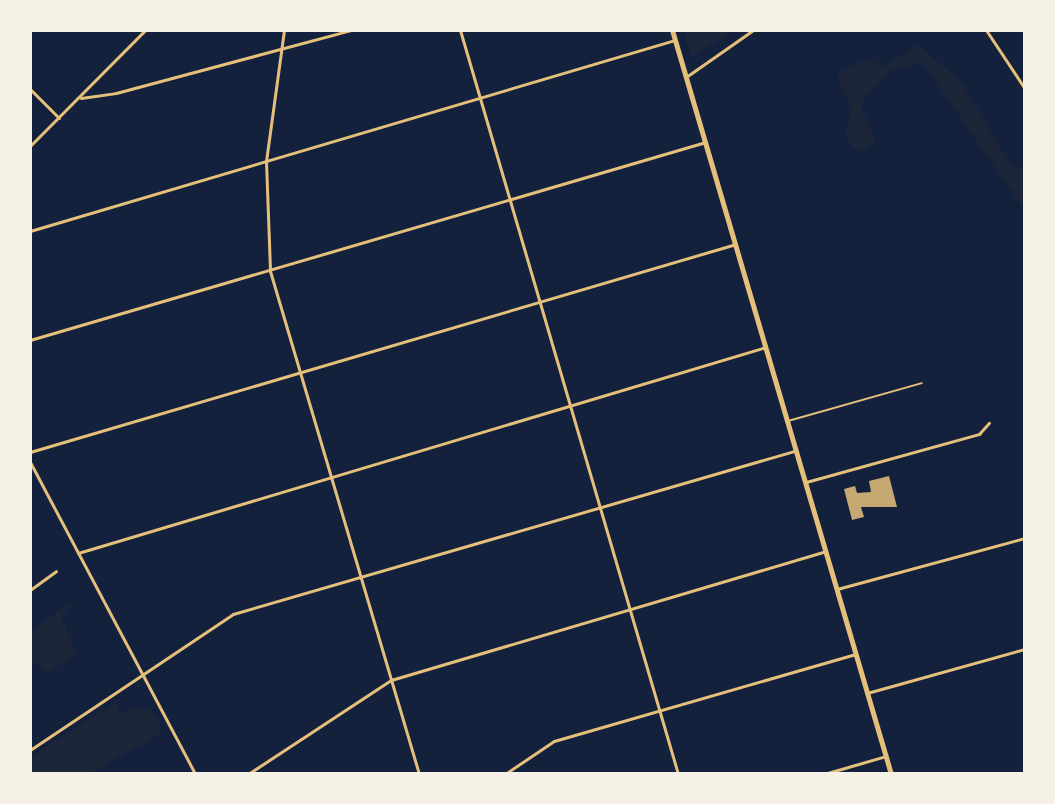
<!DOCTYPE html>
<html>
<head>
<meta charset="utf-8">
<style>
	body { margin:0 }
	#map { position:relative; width:1055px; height:804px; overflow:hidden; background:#14213d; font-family:Helvetica,sans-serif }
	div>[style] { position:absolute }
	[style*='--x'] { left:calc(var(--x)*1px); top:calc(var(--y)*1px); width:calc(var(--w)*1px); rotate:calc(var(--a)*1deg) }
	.green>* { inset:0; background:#1d2539 }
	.building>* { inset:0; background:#c6a872 }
	.service>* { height:2px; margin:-1px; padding:0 1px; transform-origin:1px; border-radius:1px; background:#e5c07b }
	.minor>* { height:3px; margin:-1.5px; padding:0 1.5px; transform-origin:1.5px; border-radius:1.5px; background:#e5c07b }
	.secondary>* { height:5px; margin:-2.5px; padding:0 2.5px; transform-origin:2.5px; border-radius:2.5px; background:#e5c07b }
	span { translate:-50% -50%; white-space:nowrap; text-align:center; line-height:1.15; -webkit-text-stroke:6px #f6f1e7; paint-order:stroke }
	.frame { position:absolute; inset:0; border:32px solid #f6f1e7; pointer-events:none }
</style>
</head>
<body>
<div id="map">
	<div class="green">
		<div style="clip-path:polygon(684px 30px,733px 30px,734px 31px,691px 57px)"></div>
		<div style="clip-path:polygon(919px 45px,962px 83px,1012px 167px,1025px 167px,1025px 210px,922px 62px,891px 70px,868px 93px,861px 107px,876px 141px,858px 152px,845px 137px,852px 106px,839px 84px,839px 73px,866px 59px,884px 66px)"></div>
		<div style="clip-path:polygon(75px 599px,61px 617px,77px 654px,49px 672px,30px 661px,30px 632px)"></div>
		<div style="clip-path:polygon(115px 703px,120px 714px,136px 707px,150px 711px,160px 723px,160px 734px,89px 774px,30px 774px,30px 757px)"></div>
	</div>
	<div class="building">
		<div style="clip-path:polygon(889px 476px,897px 507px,861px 507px,864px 517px,852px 520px,844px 489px,855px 486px,857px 493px,871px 492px,869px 481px)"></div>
	</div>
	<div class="service">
		<div style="--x:788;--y:421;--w:139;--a:-15.8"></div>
	</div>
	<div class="minor">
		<div style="--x:284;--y:30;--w:132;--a:97.8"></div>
		<div style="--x:266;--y:161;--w:110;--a:87.9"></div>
		<div style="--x:270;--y:271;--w:525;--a:73.5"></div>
		<div style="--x:460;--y:30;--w:775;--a:73.67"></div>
		<div style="--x:986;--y:30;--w:71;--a:56.5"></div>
		<div style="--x:686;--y:77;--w:82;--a:-35"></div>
		<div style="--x:30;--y:89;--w:41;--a:45"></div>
		<div style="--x:81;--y:98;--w:35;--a:-8"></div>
		<div style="--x:116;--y:93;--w:243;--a:-15"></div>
		<div style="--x:30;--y:146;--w:163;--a:-45.2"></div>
		<div style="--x:30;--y:231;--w:673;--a:-16.5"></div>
		<div style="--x:30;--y:340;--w:704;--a:-16.33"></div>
		<div style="--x:30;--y:452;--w:736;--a:-16.42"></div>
		<div style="--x:30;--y:462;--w:353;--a:62.1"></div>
		<div style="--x:806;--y:482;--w:180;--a:-15.5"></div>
		<div style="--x:979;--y:434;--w:15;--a:-48"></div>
		<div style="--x:78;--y:553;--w:718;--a:-16.67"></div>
		<div style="--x:837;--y:589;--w:195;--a:-15.2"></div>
		<div style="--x:30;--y:590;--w:32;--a:-36"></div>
		<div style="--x:867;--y:693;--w:164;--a:-15.6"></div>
		<div style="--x:30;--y:750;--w:244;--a:-33.8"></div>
		<div style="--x:233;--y:614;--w:584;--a:-16.2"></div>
		<div style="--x:248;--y:774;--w:171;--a:-33.3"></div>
		<div style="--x:391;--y:680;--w:454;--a:-16.5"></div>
		<div style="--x:505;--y:774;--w:59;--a:-34"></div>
		<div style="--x:554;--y:741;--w:313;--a:-16.1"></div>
		<div style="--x:824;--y:774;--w:65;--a:-16.2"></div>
	</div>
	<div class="secondary">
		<div style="--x:672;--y:30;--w:776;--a:73.6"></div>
	</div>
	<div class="frame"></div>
</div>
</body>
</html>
